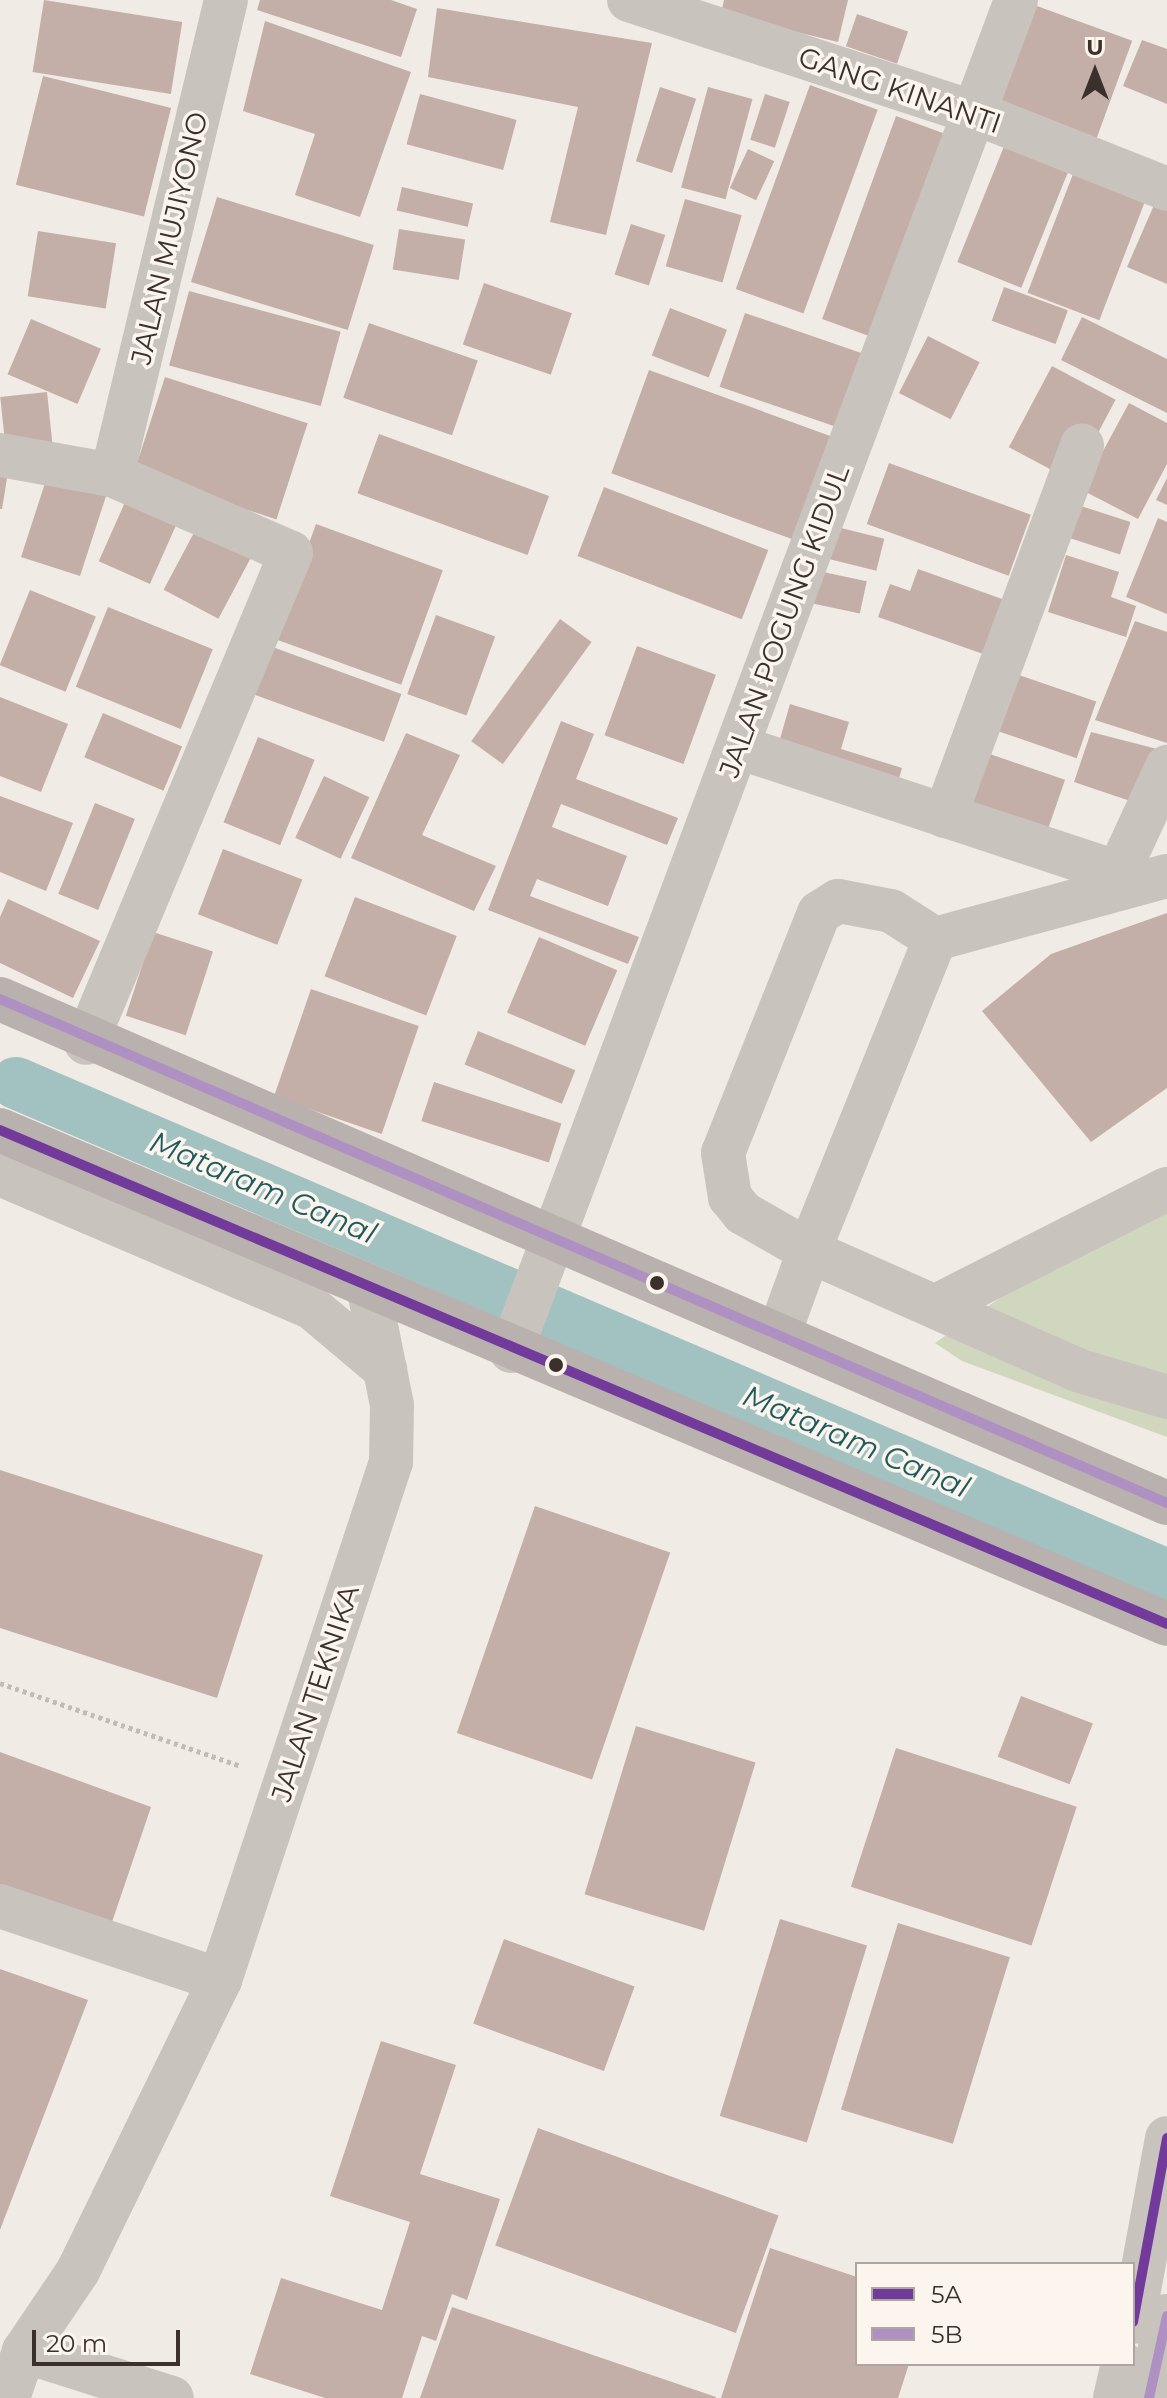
<!DOCTYPE html>
<html>
<head>
<meta charset="utf-8">
<style>
	body { margin:0 }
	#map { position:relative; width:1167px; height:2398px; overflow:hidden; background:#f0ebe5; font-family:Montserrat,sans-serif }
	div>[style] { position:absolute }
	[style*='--x'] { left:calc(var(--x)*1px); top:calc(var(--y)*1px); width:calc(var(--w)*1px); rotate:calc(var(--a)*1deg) }
	.green>* { inset:0; background:#d1d6bf }
	.canal>* { height:52px; margin:-26px; padding:0 26px; transform-origin:26px; border-radius:26px; background:#a1c2c1 }
	.building>* { inset:0; background:#c3afa7; transform-origin:0 0 }
	.path>* { height:5px; margin-top:-2.5px; transform-origin:0; background:repeating-linear-gradient(90deg,#c2bbb6 0 4px,transparent 0 8px) }
	.minor>* { height:44px; margin:-22px; padding:0 22px; transform-origin:22px; border-radius:22px; background:#c9c3be }
	.major>* { height:44px; margin:-22px; padding:0 22px; transform-origin:22px; border-radius:22px; background:#b8b1ad }
	.bus-1>* { height:10px; margin:-5px; padding:0 5px; transform-origin:5px; border-radius:5px; background:#723a9b }
	.bus-2>* { height:10px; margin:-5px; padding:0 5px; transform-origin:5px; border-radius:5px; background:#af90c2 }
	.dots>* { width:22px; height:22px; translate:-50% -50%; box-sizing:border-box; border:4px solid #fbf5ee; border-radius:50% }
	span { translate:-50% -50%; white-space:nowrap; text-align:center; line-height:1.15; -webkit-text-stroke:7px #fbf5ee; paint-order:stroke }
	.street-label { font-size:28px; color:#3b302b }
	.water-label { font-size:30px; color:#1f5a5e; font-style:italic }
	.legend { position:absolute; left:855px; top:2262px; width:280px; height:104px; box-sizing:border-box; background:#fbf5ee; border:2px solid #aea6a0; margin:0; padding:10px 14px; list-style:none; font-size:24px; color:#3b302b }
	.legend li { display:flex; align-items:center; gap:16px; height:40px }
	.legend b { width:40px; border:2px solid #aea6a0 }
	.north { position:absolute; left:1055px; top:32px; width:80px; height:80px; -webkit-text-stroke:6px #fbf5ee; paint-order:stroke; rotate:0deg; font-size:22px; font-weight:700; line-height:32px; text-align:center; color:#3b302b }
	.north::after { content:''; display:block; margin:auto; width:28px; height:36px; background:#3b302b; clip-path:polygon(50% 0,100% 100%,50% 72%,0 100%) }
	.scale { position:absolute; left:32px; top:2330px; width:148px; height:36px; box-sizing:border-box; border:4px solid #3b302b; border-top:0; padding-left:10px; font-size:24px; line-height:28px; white-space:nowrap; color:#3b302b; -webkit-text-stroke:6px #fbf5ee; paint-order:stroke }
</style>
</head>
<body>
<div id="map">
	<div class="green">
		<div style="clip-path:polygon(1167px 1193px,1167px 1437px,962px 1361px,935px 1343px,1085px 1239px)"></div>
	</div>
	<div class="canal">
		<div style="--x:16;--y:1083;--w:536;--a:23.17"></div>
		<div style="--x:545;--y:1309;--w:676;--a:23.15"></div>
	</div>
	<div class="building">
		<div style="left:44px;top:0;width:140px;height:73px;rotate:9deg"></div>
		<div style="clip-path:polygon(260px 0,391px 0,417px 9px,401px 57px,257px 10px)"></div>
		<div style="clip-path:polygon(724px 0,848px 0,838px 42px,721px 14px)"></div>
		<div style="left:1026px;top:2px;width:113px;height:109px;rotate:20deg"></div>
		<div style="clip-path:polygon(437px 8px,652px 43px,606px 235px,550px 222px,578px 107px,428px 77px)"></div>
		<div style="left:857px;top:14px;width:54px;height:34px;rotate:19deg"></div>
		<div style="clip-path:polygon(265px 21px,411px 72px,360px 217px,295px 195px,315px 134px,243px 111px)"></div>
		<div style="clip-path:polygon(1142px 40px,1167px 49px,1167px 104px,1123px 86px)"></div>
		<div style="left:43px;top:76px;width:132px;height:112px;rotate:14deg"></div>
		<div style="left:810px;top:85px;width:72px;height:217px;rotate:20deg"></div>
		<div style="left:660px;top:87px;width:38px;height:78px;rotate:18deg"></div>
		<div style="left:708px;top:87px;width:46px;height:104px;rotate:15deg"></div>
		<div style="left:420px;top:94px;width:100px;height:52px;rotate:15deg"></div>
		<div style="left:765px;top:94px;width:26px;height:48px;rotate:18deg"></div>
		<div style="left:896px;top:116px;width:66px;height:216px;rotate:20deg"></div>
		<div style="left:1009px;top:134px;width:69px;height:138px;rotate:22deg"></div>
		<div style="left:748px;top:149px;width:29px;height:43px;rotate:25deg"></div>
		<div style="left:1078px;top:161px;width:77px;height:141px;rotate:21deg"></div>
		<div style="left:402px;top:187px;width:73px;height:24px;rotate:13deg"></div>
		<div style="clip-path:polygon(1161px 189px,1167px 192px,1167px 284px,1127px 267px)"></div>
		<div style="left:217px;top:197px;width:164px;height:89px;rotate:17deg"></div>
		<div style="left:685px;top:199px;width:59px;height:70px;rotate:16deg"></div>
		<div style="left:631px;top:224px;width:36px;height:53px;rotate:18deg"></div>
		<div style="left:399px;top:229px;width:67px;height:41px;rotate:9deg"></div>
		<div style="left:38px;top:231px;width:79px;height:66px;rotate:9deg"></div>
		<div style="left:484px;top:283px;width:93px;height:65px;rotate:19deg"></div>
		<div style="left:1004px;top:287px;width:68px;height:36px;rotate:20deg"></div>
		<div style="left:189px;top:291px;width:157px;height:77px;rotate:15deg"></div>
		<div style="left:670px;top:308px;width:61px;height:51px;rotate:21deg"></div>
		<div style="left:745px;top:313px;width:126px;height:78px;rotate:19deg"></div>
		<div style="clip-path:polygon(1082px 317px,1167px 359px,1167px 413px,1061px 360px)"></div>
		<div style="left:31px;top:319px;width:76px;height:60px;rotate:23deg"></div>
		<div style="left:369px;top:323px;width:115px;height:79px;rotate:19deg"></div>
		<div style="left:928px;top:336px;width:58px;height:64px;rotate:27deg"></div>
		<div style="left:1052px;top:366px;width:72px;height:92px;rotate:28deg"></div>
		<div style="left:649px;top:370px;width:198px;height:110px;rotate:20deg"></div>
		<div style="left:165px;top:377px;width:150px;height:101px;rotate:18deg"></div>
		<div style="left:47px;top:392px;width:51px;height:47px;rotate:84deg"></div>
		<div style="clip-path:polygon(1129px 403px,1167px 423px,1167px 464px,1138px 519px,1082px 490px)"></div>
		<div style="left:379px;top:434px;width:181px;height:63px;rotate:20deg"></div>
		<div style="left:889px;top:463px;width:151px;height:65px;rotate:20deg"></div>
		<div style="clip-path:polygon(0 470px,8px 472px,2px 509px,0 509px)"></div>
		<div style="left:47px;top:477px;width:62px;height:84px;rotate:18deg"></div>
		<div style="clip-path:polygon(1167px 478px,1167px 505px,1156px 500px)"></div>
		<div style="left:604px;top:487px;width:176px;height:74px;rotate:21deg"></div>
		<div style="left:126px;top:500px;width:56px;height:67px;rotate:24deg"></div>
		<div style="left:1081px;top:506px;width:52px;height:34px;rotate:18deg"></div>
		<div style="clip-path:polygon(1158px 518px,1167px 522px,1167px 614px,1126px 597px)"></div>
		<div style="left:316px;top:524px;width:135px;height:122px;rotate:20deg"></div>
		<div style="left:829px;top:525px;width:57px;height:33px;rotate:14deg"></div>
		<div style="left:197px;top:527px;width:62px;height:71px;rotate:28deg"></div>
		<div style="clip-path:polygon(1066px 555px,1119px 572px,1111px 597px,1136px 606px,1126px 637px,1048px 612px)"></div>
		<div style="left:809px;top:569px;width:59px;height:33px;rotate:12deg"></div>
		<div style="clip-path:polygon(918px 569px,1005px 600px,986px 655px,878px 617px,890px 584px,910px 591px)"></div>
		<div style="left:30px;top:590px;width:71px;height:81px;rotate:22deg"></div>
		<div style="left:108px;top:607px;width:113px;height:86px;rotate:22deg"></div>
		<div style="left:436px;top:615px;width:63px;height:84px;rotate:20deg"></div>
		<div style="left:560px;top:619px;width:39px;height:151px;rotate:36deg"></div>
		<div style="clip-path:polygon(1135px 621px,1167px 632px,1167px 743px,1095px 720px)"></div>
		<div style="left:267px;top:645px;width:143px;height:51px;rotate:20deg"></div>
		<div style="left:637px;top:646px;width:84px;height:95px;rotate:20deg"></div>
		<div style="left:996px;top:667px;width:106px;height:60px;rotate:19deg"></div>
		<div style="clip-path:polygon(0 697px,68px 724px,41px 792px,0 776px)"></div>
		<div style="clip-path:polygon(790px 704px,849px 722px,841px 749px,902px 768px,898px 782px,778px 746px)"></div>
		<div style="left:103px;top:713px;width:86px;height:48px;rotate:23deg"></div>
		<div style="clip-path:polygon(561px 721px,594px 734px,576px 779px,678px 818px,667px 845px,561px 804px,552px 827px,627px 856px,608px 906px,537px 879px,530px 896px,639px 937px,628px 964px,488px 910px)"></div>
		<div style="clip-path:polygon(1091px 732px,1161px 750px,1139px 804px,1074px 782px)"></div>
		<div style="clip-path:polygon(406px 733px,460px 755px,422px 835px,496px 866px,474px 911px,351px 858px)"></div>
		<div style="left:258px;top:737px;width:61px;height:92px;rotate:22deg"></div>
		<div style="left:961px;top:744px;width:110px;height:54px;rotate:19deg"></div>
		<div style="left:324px;top:776px;width:50px;height:68px;rotate:25deg"></div>
		<div style="clip-path:polygon(0 796px,73px 823px,46px 891px,0 872px)"></div>
		<div style="left:95px;top:803px;width:43px;height:98px;rotate:22deg"></div>
		<div style="left:223px;top:849px;width:85px;height:70px;rotate:21deg"></div>
		<div style="left:355px;top:897px;width:109px;height:85px;rotate:21deg"></div>
		<div style="clip-path:polygon(8px 899px,100px 941px,73px 998px,0 963px,0 917px)"></div>
		<div style="clip-path:polygon(1167px 913px,1167px 1088px,1091px 1142px,982px 1011px,1051px 954px)"></div>
		<div style="left:153px;top:932px;width:63px;height:88px;rotate:18deg"></div>
		<div style="left:539px;top:937px;width:85px;height:82px;rotate:23deg"></div>
		<div style="left:311px;top:989px;width:114px;height:114px;rotate:19deg"></div>
		<div style="left:478px;top:1031px;width:105px;height:36px;rotate:22deg"></div>
		<div style="left:434px;top:1082px;width:134px;height:41px;rotate:18deg"></div>
		<div style="clip-path:polygon(0 1470px,263px 1555px,217px 1698px,0 1628px)"></div>
		<div style="left:535px;top:1506px;width:143px;height:240px;rotate:19deg"></div>
		<div style="left:1021px;top:1696px;width:77px;height:65px;rotate:21deg"></div>
		<div style="left:636px;top:1726px;width:125px;height:176px;rotate:17deg"></div>
		<div style="left:896px;top:1748px;width:190px;height:146px;rotate:18deg"></div>
		<div style="clip-path:polygon(0 1752px,151px 1807px,110px 1928px,0 1887px)"></div>
		<div style="left:780px;top:1919px;width:91px;height:206px;rotate:17deg"></div>
		<div style="left:898px;top:1923px;width:117px;height:195px;rotate:17deg"></div>
		<div style="left:504px;top:1939px;width:139px;height:90px;rotate:20deg"></div>
		<div style="clip-path:polygon(0 1969px,88px 2000px,0 2230px)"></div>
		<div style="clip-path:polygon(381px 2041px,456px 2065px,420px 2174px,500px 2199px,467px 2300px,452px 2294px,436px 2341px,422px 2336px,402px 2398px,325px 2398px,250px 2374px,281px 2278px,382px 2310px,410px 2222px,330px 2196px)"></div>
		<div style="left:538px;top:2128px;width:256px;height:125px;rotate:20deg"></div>
		<div style="clip-path:polygon(770px 2248px,857px 2277px,857px 2364px,909px 2364px,898px 2398px,721px 2398px)"></div>
		<div style="clip-path:polygon(452px 2307px,716px 2397px,716px 2398px,420px 2398px)"></div>
	</div>
	<div class="path">
		<div style="--x:0;--y:1683;--w:255;--a:19"></div>
	</div>
	<div class="minor">
		<div style="--x:629;--y:0;--w:367;--a:18.1"></div>
		<div style="--x:978;--y:114;--w:203;--a:21.6"></div>
		<div style="--x:0;--y:455;--w:114;--a:10.1"></div>
		<div style="--x:112;--y:475;--w:195;--a:23.5"></div>
		<div style="--x:291;--y:553;--w:531;--a:112.7"></div>
		<div style="--x:112;--y:475;--w:488;--a:-76.5"></div>
		<div style="--x:738;--y:747;--w:400;--a:18.3"></div>
		<div style="--x:1118;--y:873;--w:117;--a:-65.2"></div>
		<div style="--x:945;--y:816;--w:395;--a:-69.7"></div>
		<div style="--x:935;--y:939;--w:240;--a:-15.2"></div>
		<div style="--x:0;--y:1174;--w:338;--a:23.2"></div>
		<div style="--x:311;--y:1307;--w:97;--a:40"></div>
		<div style="--x:936;--y:1306;--w:259;--a:-26.9"></div>
		<div style="--x:779;--y:1334;--w:88;--a:-70.1"></div>
		<div style="--x:809;--y:1251;--w:336;--a:-68"></div>
		<div style="--x:935;--y:939;--w:52;--a:-147.5"></div>
		<div style="--x:891;--y:911;--w:54;--a:-169.3"></div>
		<div style="--x:838;--y:901;--w:22;--a:148"></div>
		<div style="--x:819;--y:913;--w:258;--a:111.8"></div>
		<div style="--x:723;--y:1153;--w:45;--a:81"></div>
		<div style="--x:730;--y:1197;--w:21;--a:51"></div>
		<div style="--x:743;--y:1213;--w:76;--a:29.9"></div>
		<div style="--x:809;--y:1251;--w:293;--a:23.9"></div>
		<div style="--x:1077;--y:1370;--w:94;--a:16.7"></div>
		<div style="--x:511;--y:1351;--w:1442;--a:-69.5"></div>
		<div style="--x:0;--y:1906;--w:232;--a:18.6"></div>
		<div style="--x:1133;--y:2322;--w:187;--a:-79.5"></div>
		<div style="--x:24;--y:2351;--w:155;--a:17.6"></div>
		<div style="--x:8;--y:2398;--w:50;--a:-71.2"></div>
		<div style="--x:24;--y:2351;--w:97;--a:-56"></div>
		<div style="--x:78;--y:2271;--w:324;--a:-64"></div>
		<div style="--x:220;--y:1980;--w:545;--a:-71.73"></div>
		<div style="--x:391;--y:1462;--w:57;--a:-89"></div>
		<div style="--x:392;--y:1405;--w:121;--a:-101.4"></div>
		<div style="--x:1115;--y:2398;--w:35;--a:-77"></div>
		<div style="--x:1149;--y:2398;--w:84;--a:-77.6"></div>
	</div>
	<div class="major">
		<div style="--x:0;--y:999;--w:1271;--a:23.36"></div>
		<div style="--x:0;--y:1130;--w:1267;--a:22.94"></div>
	</div>
	<div class="bus-1">
		<div style="--x:0;--y:1130;--w:1267;--a:22.94"></div>
		<div style="--x:1133;--y:2322;--w:187;--a:-79.5"></div>
	</div>
	<div class="bus-2">
		<div style="--x:0;--y:999;--w:1271;--a:23.36"></div>
		<div style="--x:1149;--y:2398;--w:84;--a:-77.6"></div>
	</div>
	<div class="dots">
		<div style="left:657px;top:1283px;background:#3b302b"></div>
		<div style="left:556px;top:1365px;background:#3b302b"></div>
	</div>
	<div class="street-label">
		<span style="left:900px;top:90px;rotate:19deg">GANG KINANTI</span>
		<span style="left:169px;top:238px;rotate:-77deg">JALAN MUJIYONO</span>
		<span style="left:784px;top:621px;rotate:-70deg">JALAN POGUNG KIDUL</span>
		<span style="left:315px;top:1693px;rotate:-72deg">JALAN TEKNIKA</span>
	</div>
	<div class="water-label">
		<span style="left:263px;top:1188px;rotate:23deg">Mataram Canal</span>
		<span style="left:856px;top:1442px;rotate:23deg">Mataram Canal</span>
	</div>
	<ul class="legend">
	<li><b style="height:10px;background:#723a9b"></b>5A</li>
	<li><b style="height:10px;background:#af90c2"></b>5B</li>
	</ul>
	<div class="north">U</div>
	<div class="scale">20 m</div>
</div>
</body>
</html>
